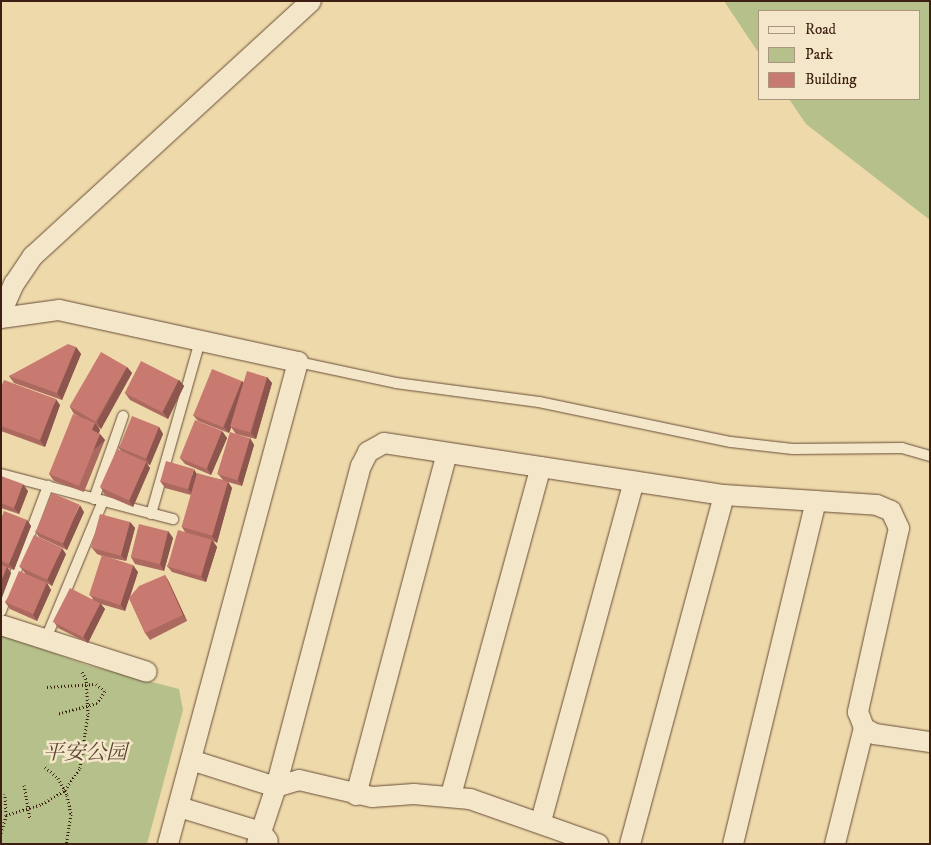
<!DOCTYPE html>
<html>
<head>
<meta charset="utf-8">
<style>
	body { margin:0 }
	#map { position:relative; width:931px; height:845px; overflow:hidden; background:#eed9aa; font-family:"IM FELL DW Pica","Noto Serif SC",serif }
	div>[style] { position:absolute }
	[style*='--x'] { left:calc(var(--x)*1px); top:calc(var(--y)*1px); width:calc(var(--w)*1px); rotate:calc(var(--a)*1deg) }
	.green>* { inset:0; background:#b5c08b }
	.path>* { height:3px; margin-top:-1.5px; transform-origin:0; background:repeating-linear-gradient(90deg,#3c1e13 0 1px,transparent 0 3.5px) }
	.roads { filter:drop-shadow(0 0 1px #684d39) drop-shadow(0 0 1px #684d39) }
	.service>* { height:10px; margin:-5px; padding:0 5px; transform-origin:5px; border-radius:5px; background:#f4e6c8 }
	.minor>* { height:20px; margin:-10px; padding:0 10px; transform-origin:10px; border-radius:10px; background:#f4e6c8 }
	.wall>* { inset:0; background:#ac6960 }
	.shaded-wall>* { inset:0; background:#8c554e; transform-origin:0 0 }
	.building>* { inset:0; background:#c87a70; transform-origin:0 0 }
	span { translate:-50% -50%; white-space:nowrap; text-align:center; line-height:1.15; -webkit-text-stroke:5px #f4e6c8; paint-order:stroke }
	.park-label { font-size:21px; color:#5a4631; font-style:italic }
	.frame { position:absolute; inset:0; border:2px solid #3c1e13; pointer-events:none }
	.legend { position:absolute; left:758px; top:10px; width:162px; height:90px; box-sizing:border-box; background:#f4e6c8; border:1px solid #aa9680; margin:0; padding:6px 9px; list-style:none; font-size:15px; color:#3c1e13 }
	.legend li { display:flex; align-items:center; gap:10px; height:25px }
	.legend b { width:25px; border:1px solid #aa9680 }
</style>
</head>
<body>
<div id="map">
	<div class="green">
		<div style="clip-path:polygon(724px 1px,930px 1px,930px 220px,806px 124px,789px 99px,920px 99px,920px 11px,760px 11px,760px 55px)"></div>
		<div style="clip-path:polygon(1px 634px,87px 665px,179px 689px,183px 710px,147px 844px,1px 844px)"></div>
	</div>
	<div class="path">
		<div style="--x:47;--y:687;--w:49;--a:-3.5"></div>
		<div style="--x:96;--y:684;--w:11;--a:38"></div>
		<div style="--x:105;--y:691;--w:14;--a:124"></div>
		<div style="--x:97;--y:703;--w:41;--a:164.6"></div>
		<div style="--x:45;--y:767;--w:17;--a:40"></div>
		<div style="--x:58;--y:778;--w:19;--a:62"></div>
		<div style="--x:67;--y:795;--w:19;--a:78"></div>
		<div style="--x:71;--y:814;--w:30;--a:99"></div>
		<div style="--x:24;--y:785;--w:34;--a:80"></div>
		<div style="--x:6;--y:815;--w:38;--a:-17"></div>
		<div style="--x:42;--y:804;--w:27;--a:-31"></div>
		<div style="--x:65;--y:790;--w:27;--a:-56"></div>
		<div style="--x:80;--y:768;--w:55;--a:-81.6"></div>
		<div style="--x:88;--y:714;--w:35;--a:-93"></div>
		<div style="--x:86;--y:679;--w:10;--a:-119"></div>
		<div style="--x:1;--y:833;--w:19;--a:-74"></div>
		<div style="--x:6;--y:815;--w:21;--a:-93"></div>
	</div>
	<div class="roads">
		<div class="service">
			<div style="--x:298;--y:362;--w:100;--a:12.1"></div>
			<div style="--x:396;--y:383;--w:144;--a:7.6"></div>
			<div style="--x:539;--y:402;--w:196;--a:11.8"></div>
			<div style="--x:731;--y:442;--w:62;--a:6.4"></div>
			<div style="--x:793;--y:449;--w:109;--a:-0.5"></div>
			<div style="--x:902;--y:448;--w:29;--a:16"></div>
			<div style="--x:1;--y:474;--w:178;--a:14.7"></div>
			<div style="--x:94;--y:499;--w:88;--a:-70.7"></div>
			<div style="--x:151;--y:514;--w:180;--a:-74.2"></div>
			<div style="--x:1;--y:611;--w:134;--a:-69.4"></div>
			<div style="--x:45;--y:641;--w:152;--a:-67.5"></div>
		</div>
		<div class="minor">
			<div style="--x:1;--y:313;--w:32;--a:-66"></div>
			<div style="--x:14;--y:284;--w:34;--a:-56"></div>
			<div style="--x:33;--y:256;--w:377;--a:-42.5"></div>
			<div style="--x:1;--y:318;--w:59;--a:-7.9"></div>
			<div style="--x:59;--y:310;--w:245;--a:12.3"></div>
			<div style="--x:298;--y:362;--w:499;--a:105.1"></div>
			<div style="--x:1;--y:625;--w:153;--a:17.8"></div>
			<div style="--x:191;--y:760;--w:89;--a:17.6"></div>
			<div style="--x:276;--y:787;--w:24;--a:-17"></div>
			<div style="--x:299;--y:780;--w:75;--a:13.1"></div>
			<div style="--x:372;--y:797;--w:42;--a:-4.1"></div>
			<div style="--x:414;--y:794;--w:56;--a:5.1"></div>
			<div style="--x:470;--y:799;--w:136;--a:19.4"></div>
			<div style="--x:356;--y:795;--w:354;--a:-75.1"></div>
			<div style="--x:451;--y:795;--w:340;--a:-74.7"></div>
			<div style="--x:179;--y:807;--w:86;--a:17"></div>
			<div style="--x:261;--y:832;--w:11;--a:52"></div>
			<div style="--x:541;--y:821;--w:352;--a:-74.7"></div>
			<div style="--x:257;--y:844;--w:60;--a:-71.6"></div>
			<div style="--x:276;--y:787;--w:332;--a:-75.2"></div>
			<div style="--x:361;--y:466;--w:16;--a:-63"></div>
			<div style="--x:368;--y:452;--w:18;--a:-29"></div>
			<div style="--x:384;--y:443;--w:344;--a:8.7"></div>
			<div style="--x:724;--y:495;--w:153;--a:3.7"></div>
			<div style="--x:877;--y:505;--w:15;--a:23"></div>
			<div style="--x:891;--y:511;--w:19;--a:65"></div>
			<div style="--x:899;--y:528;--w:189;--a:102.6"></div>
			<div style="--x:858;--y:712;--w:17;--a:69"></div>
			<div style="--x:864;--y:728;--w:13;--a:29"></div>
			<div style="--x:875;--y:734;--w:56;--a:8.3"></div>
			<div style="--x:630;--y:844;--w:361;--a:-74.9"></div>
			<div style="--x:733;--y:844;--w:353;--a:-76.4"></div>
			<div style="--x:835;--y:844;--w:120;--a:-76"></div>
		</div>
	</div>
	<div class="wall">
		<div style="clip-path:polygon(76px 347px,81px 354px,62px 400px,14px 383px,9px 376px)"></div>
		<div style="clip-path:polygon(127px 367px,132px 373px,101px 429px,98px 427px,100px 430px,99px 433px,105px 440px,84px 492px,54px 481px,49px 474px,78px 416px,74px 414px,70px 407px)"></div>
		<div style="clip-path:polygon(267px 377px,272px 383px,256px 439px,236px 434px,231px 427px,229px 433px,198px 421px,193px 415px,242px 381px,244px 383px)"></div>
		<div style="clip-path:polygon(179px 380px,184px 386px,168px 419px,130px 400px,125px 393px)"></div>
		<div style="clip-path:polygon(1px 387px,60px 405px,45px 447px,1px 431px)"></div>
		<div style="clip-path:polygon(159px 427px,163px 434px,150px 465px,147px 464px,150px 468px,133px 507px,105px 495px,101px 488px,121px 451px,118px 447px)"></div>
		<div style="clip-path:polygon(222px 431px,227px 438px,211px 475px,185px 464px,180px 458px)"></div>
		<div style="clip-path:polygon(250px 438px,254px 445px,242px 486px,228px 482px,232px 488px,217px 543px,213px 541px,217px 547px,206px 582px,172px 572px,167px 566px,185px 532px,182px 527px,191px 495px,165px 488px,160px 481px,197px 474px,223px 480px,218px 474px)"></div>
		<div style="clip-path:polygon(1px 476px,28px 491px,19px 514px,1px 508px)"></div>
		<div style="clip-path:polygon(84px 512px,67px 550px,39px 537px,35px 531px)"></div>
		<div style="clip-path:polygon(1px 519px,27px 520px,31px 526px,14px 570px,8px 568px,11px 573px,1px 600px)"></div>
		<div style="clip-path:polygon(130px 522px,135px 528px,126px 561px,106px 557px,138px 572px,130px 597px,165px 575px,169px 582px,187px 621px,150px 640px,145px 633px,129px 598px,125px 611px,101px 604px,105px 609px,88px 643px,58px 628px,54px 622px,93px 599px,90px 595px,102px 556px,97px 554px,92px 548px)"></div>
		<div style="clip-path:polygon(168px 531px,173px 538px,164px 571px,135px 564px,131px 557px)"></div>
		<div style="clip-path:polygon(66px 554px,52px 586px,47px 583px,51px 590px,37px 621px,10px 609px,5px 602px,25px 573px,20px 567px)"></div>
	</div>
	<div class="shaded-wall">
		<div style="clip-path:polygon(76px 347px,81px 354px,62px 400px,57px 393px)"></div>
		<div style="clip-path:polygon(127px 367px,132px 373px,101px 429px,97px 422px)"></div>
		<div style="clip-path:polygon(267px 377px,272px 383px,256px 439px,251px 433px)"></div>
		<div style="clip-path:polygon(179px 380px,184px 386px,168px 419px,163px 412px)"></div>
		<div style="clip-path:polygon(242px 381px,247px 388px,229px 433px,224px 427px)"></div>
		<div style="clip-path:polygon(56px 399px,60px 405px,45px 447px,40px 440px)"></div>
		<div style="clip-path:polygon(95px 423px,100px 430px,97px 437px,92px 430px)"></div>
		<div style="clip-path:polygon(159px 427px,163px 434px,150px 465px,146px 459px)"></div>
		<div style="clip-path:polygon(222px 431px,227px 438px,211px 475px,207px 468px)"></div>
		<div style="left:100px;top:434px;width:8px;height:56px;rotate:50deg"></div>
		<div style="clip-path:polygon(250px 438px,254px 445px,242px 486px,238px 480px)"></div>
		<div style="clip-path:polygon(146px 462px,150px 468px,133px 507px,129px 500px)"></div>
		<div style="clip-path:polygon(194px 469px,198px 476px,193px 496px,188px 489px)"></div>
		<div style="clip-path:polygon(228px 482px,232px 488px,217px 543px,212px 536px)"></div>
		<div style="clip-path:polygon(23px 484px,28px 491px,19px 514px,14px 508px)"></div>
		<div style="clip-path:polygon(80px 505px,84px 512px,67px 550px,62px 543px)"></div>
		<div style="clip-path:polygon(27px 520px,31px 526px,14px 570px,9px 564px)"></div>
		<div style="clip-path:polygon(130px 522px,135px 528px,126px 561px,121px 555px)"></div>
		<div style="clip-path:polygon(168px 531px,173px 538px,164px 571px,160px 564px)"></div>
		<div style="clip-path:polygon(212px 540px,217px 547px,206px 582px,201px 576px)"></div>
		<div style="clip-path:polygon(62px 548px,66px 554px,52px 586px,47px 579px)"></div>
		<div style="clip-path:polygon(133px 565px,138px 572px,125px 611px,120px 604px)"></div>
		<div style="clip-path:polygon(7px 567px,11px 573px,1px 600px,1px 581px)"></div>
		<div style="clip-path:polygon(165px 575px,169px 582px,187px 621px,183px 615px)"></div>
		<div style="clip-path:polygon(47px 583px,51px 590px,37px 621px,33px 615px)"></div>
		<div style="clip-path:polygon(100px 603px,105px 609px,88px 643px,83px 636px)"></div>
	</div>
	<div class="building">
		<div style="clip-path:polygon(68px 344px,76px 347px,57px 393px,9px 376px)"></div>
		<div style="left:101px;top:352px;width:30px;height:63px;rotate:30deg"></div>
		<div style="left:141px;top:361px;width:42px;height:36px;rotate:27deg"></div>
		<div style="left:212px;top:369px;width:32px;height:50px;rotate:22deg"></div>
		<div style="left:247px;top:371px;width:21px;height:58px;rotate:17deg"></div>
		<div style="clip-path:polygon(4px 380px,56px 399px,40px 440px,1px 426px,1px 387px)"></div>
		<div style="clip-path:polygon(73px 414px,95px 423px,92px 430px,100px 434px,79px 486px,49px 474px)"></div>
		<div style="left:132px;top:416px;width:29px;height:34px;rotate:22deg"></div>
		<div style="left:195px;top:420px;width:29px;height:41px;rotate:22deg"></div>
		<div style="left:230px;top:432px;width:21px;height:44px;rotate:17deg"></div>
		<div style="left:117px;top:449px;width:32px;height:42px;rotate:24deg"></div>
		<div style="left:166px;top:461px;width:29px;height:21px;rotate:16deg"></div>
		<div style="left:197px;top:473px;width:32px;height:56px;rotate:16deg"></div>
		<div style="clip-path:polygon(1px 476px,23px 484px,14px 508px,1px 503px)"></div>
		<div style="left:52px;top:493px;width:30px;height:42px;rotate:23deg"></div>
		<div style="clip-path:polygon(4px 511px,27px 520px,9px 564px,1px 561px,1px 519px)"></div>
		<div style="left:100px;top:514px;width:31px;height:35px;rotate:15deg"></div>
		<div style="left:139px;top:524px;width:30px;height:34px;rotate:14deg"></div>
		<div style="left:178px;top:530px;width:35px;height:38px;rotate:16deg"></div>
		<div style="left:34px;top:535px;width:31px;height:35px;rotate:25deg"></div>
		<div style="left:102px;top:555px;width:33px;height:42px;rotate:18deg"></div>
		<div style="clip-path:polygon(1px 565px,7px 567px,1px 581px)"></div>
		<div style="left:19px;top:571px;width:30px;height:34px;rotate:23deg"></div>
		<div style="clip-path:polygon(165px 575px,183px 615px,145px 633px,129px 598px,139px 586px)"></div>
		<div style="left:70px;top:588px;width:34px;height:38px;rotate:27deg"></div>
	</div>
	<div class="park-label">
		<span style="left:85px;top:753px">平安公园</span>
	</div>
	<div class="frame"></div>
	<ul class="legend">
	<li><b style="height:6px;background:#f4e6c8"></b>Road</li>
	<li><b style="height:14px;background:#b5c08b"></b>Park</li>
	<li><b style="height:14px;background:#c87a70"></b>Building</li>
	</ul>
</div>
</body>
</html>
